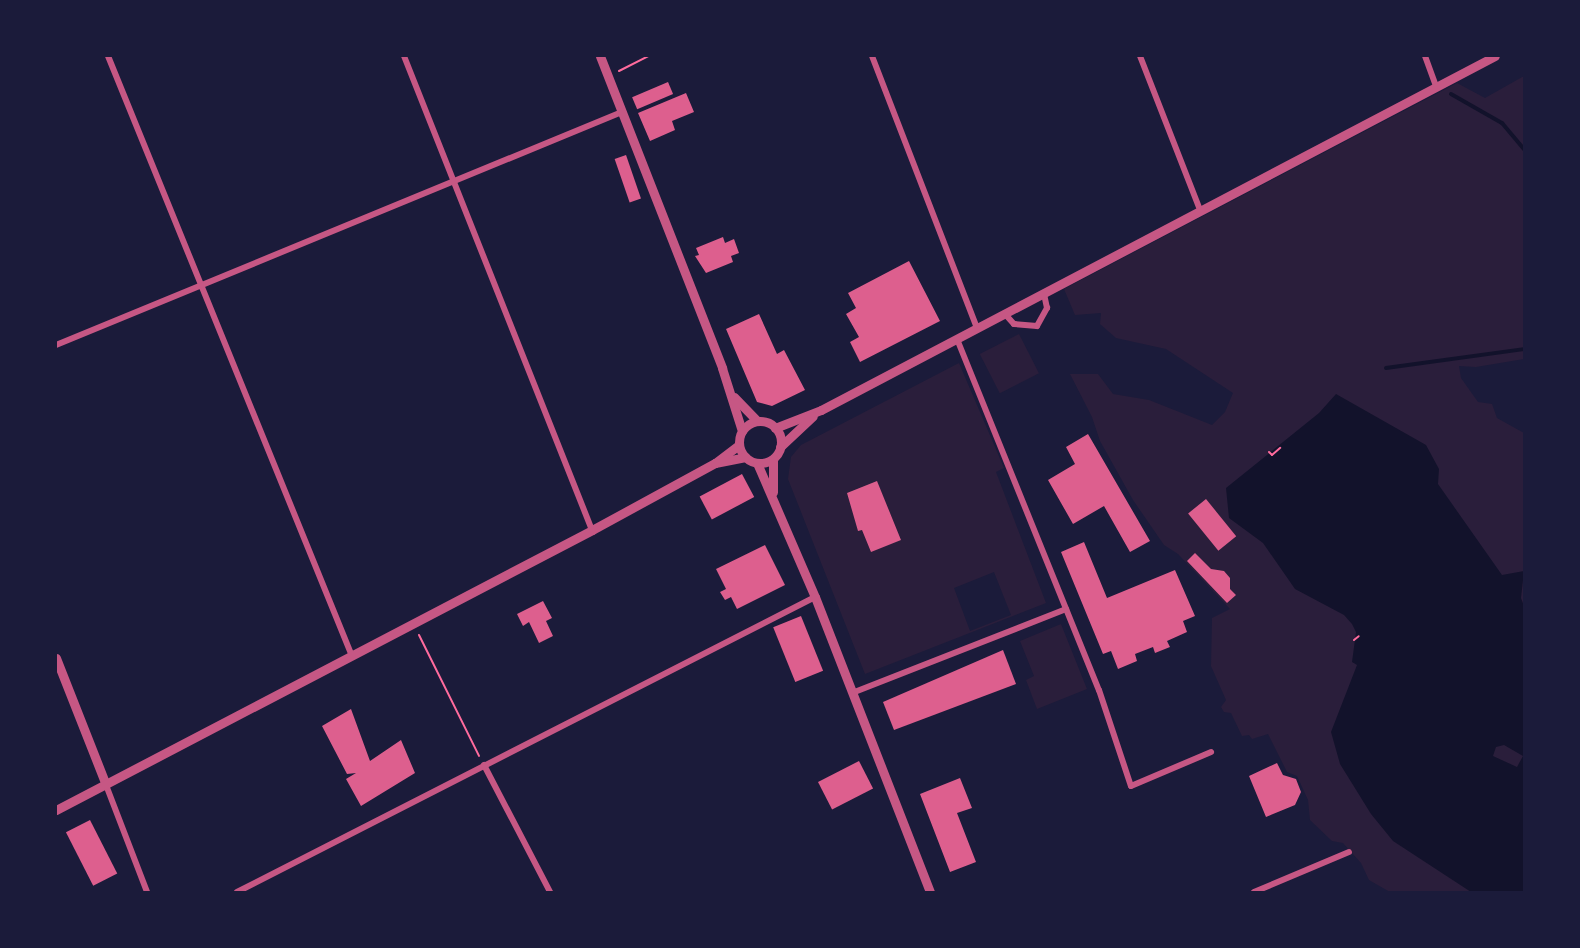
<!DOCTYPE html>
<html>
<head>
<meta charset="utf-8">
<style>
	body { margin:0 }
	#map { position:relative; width:1580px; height:948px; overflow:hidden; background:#1b1b3a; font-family:"Alegreya Sans",sans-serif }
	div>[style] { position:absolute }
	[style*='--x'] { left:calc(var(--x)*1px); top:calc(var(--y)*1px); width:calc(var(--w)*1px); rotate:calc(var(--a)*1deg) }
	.green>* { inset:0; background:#2a1e3b; transform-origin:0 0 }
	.water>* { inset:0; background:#12122b }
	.stream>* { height:4px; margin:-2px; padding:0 2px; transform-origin:2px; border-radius:2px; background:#12122b }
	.building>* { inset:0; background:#dd5f8e; transform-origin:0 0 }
	.path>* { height:2px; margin:-1px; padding:0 1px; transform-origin:1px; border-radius:1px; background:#ff6b9d }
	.minor>* { height:6px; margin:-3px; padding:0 3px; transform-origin:3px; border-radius:3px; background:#c65784 }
	.tertiary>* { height:9px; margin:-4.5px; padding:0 4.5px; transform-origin:4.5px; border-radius:4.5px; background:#c65784 }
	.tertiary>.ring { margin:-4.5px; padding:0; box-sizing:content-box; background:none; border:9px solid #c65784; border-radius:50% }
	span { translate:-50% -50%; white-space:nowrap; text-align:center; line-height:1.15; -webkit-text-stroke:4.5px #1b1b3a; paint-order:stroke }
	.frame { position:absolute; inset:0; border:57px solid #1b1b3a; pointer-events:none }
</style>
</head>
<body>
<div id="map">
	<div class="green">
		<div style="clip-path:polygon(1524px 76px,1524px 359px,1476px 367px,1459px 366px,1461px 378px,1478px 402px,1492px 404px,1497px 418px,1524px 433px,1524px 892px,1390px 892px,1369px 880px,1361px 863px,1343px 843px,1332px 841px,1310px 820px,1308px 800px,1297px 776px,1287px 772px,1268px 734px,1252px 739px,1249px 735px,1242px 736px,1231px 713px,1224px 712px,1221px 707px,1226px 700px,1211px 666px,1212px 618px,1230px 609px,1178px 554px,1164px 545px,1133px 500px,1100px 441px,1092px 417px,1070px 374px,1098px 374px,1113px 394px,1149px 400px,1212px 425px,1225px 412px,1233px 393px,1166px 349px,1116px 338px,1100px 324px,1101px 313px,1075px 315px,1064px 289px,1457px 83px,1485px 98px)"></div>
		<div style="left:1019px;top:334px;width:44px;height:44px;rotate:63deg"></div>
		<div style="clip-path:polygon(evenodd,959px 363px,1004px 468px,996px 472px,1046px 603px,865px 674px,788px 479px,791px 457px,801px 445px,959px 363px,994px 572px,1011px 615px,970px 631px,954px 588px,994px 572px)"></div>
		<div style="clip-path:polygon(1061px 624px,1087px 689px,1037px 709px,1026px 680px,1034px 676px,1020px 641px)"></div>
	</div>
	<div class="water">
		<div style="clip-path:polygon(evenodd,1336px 394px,1426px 445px,1439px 469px,1438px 484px,1502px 575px,1524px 571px,1521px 598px,1524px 606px,1524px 892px,1471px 892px,1393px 841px,1371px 814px,1340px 764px,1331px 732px,1357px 665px,1352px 662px,1356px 632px,1352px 624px,1344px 615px,1295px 589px,1263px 543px,1229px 518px,1226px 488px,1319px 413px,1336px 394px,1504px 745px,1523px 756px,1517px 767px,1493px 756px,1496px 747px,1504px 745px)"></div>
	</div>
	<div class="stream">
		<div style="--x:1451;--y:94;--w:59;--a:29.6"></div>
		<div style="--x:1502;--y:123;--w:34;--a:50"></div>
		<div style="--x:1386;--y:368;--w:139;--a:-7.8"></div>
	</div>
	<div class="building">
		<div style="left:668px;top:82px;width:13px;height:39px;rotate:67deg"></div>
		<div style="clip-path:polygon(686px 93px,694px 112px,672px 121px,675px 130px,650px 141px,638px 113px)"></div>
		<div style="left:626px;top:155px;width:46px;height:12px;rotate:71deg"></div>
		<div style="clip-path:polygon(723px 237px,725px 243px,734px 239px,739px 253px,731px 256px,733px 262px,706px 273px,695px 256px,699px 255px,696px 248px)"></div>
		<div style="clip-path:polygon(909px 261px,940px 321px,860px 362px,850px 342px,859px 337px,846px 314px,856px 308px,848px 293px)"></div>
		<div style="clip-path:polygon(759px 314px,777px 354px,784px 350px,805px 390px,772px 406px,757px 402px,726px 329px)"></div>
		<div style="clip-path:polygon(1088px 434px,1150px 541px,1130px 552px,1104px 506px,1073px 524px,1048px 480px,1075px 464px,1066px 447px)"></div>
		<div style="left:742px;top:474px;width:26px;height:48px;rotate:62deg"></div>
		<div style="clip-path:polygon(877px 481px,901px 540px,871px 552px,862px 530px,858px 531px,847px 493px)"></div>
		<div style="left:1206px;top:499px;width:48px;height:23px;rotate:51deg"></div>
		<div style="clip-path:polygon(1084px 542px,1107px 598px,1175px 570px,1195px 616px,1183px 621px,1187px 632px,1167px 641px,1170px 647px,1155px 653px,1153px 647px,1135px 654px,1137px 661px,1118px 669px,1111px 651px,1103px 654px,1061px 552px)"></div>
		<div style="clip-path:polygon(765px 545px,785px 585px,737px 609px,731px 597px,725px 600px,720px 592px,726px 589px,716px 569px)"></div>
		<div style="clip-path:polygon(1195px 553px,1211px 569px,1224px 571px,1230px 578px,1230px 589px,1236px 595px,1227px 603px,1187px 561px)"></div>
		<div style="clip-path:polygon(543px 601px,552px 618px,546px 621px,553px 636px,539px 643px,529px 622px,523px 626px,517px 614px)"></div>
		<div style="left:801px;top:616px;width:59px;height:30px;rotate:68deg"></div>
		<div style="clip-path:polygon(1003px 650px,1016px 684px,894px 730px,883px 702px)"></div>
		<div style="clip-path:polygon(351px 709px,370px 761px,401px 740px,415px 773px,361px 806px,346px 779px,356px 773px,347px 774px,322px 726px)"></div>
		<div style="left:859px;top:761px;width:31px;height:46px;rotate:63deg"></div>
		<div style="clip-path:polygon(1277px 763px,1283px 775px,1296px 779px,1301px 792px,1295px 805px,1266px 817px,1249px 776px)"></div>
		<div style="clip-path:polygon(960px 778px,972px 808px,957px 813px,976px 862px,950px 872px,920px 794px)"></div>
		<div style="left:90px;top:820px;width:60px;height:27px;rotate:63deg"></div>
	</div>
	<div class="path">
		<div style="--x:619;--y:71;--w:34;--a:-27"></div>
		<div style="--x:1269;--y:452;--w:4;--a:45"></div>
		<div style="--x:1272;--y:455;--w:11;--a:-41"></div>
		<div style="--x:419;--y:635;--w:135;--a:63.6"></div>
		<div style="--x:1354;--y:640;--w:6;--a:-39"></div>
	</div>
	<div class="minor">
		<div style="--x:108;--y:56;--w:648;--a:67.87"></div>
		<div style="--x:404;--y:56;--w:510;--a:68.37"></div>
		<div style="--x:872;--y:56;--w:292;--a:68.9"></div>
		<div style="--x:1140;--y:56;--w:165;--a:68.7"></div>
		<div style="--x:1425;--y:56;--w:32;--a:70"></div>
		<div style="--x:1005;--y:314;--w:13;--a:48"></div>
		<div style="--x:1014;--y:324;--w:23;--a:5"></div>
		<div style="--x:1037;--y:326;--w:21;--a:-61"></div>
		<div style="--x:1047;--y:308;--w:14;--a:-102"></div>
		<div style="--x:957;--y:339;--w:379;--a:68"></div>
		<div style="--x:1099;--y:690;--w:101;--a:71.6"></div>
		<div style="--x:1131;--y:786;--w:87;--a:-23"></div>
		<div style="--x:56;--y:345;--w:612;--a:-22.38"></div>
		<div style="--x:852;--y:693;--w:230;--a:-21.4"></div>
		<div style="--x:484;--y:765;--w:143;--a:62.5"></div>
		<div style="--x:106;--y:785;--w:115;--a:69"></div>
		<div style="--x:237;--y:892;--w:649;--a:-27.04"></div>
		<div style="--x:1254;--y:892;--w:103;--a:-22.8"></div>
	</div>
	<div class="tertiary">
		<div style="--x:600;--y:56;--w:335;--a:68.6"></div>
		<div style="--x:722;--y:368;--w:66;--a:72.4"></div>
		<div style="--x:734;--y:397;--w:33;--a:46"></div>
		<div class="ring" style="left:739px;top:421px;width:33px;height:33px"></div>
		<div style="--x:775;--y:428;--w:49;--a:-21.4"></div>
		<div style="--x:821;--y:410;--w:761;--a:-27.71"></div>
		<div style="--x:780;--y:447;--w:45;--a:-43.2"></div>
		<div style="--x:715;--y:463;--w:31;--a:-11"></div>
		<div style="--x:757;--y:463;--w:146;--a:66.6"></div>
		<div style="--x:815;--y:597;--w:317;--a:68.7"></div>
		<div style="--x:773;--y:492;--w:33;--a:-90"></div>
		<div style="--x:56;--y:658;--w:136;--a:68.5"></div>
		<div style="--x:56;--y:810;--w:605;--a:-27.58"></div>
		<div style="--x:592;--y:530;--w:140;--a:-28.6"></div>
		<div style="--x:715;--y:463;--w:30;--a:-37"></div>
	</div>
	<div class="frame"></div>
</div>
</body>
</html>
